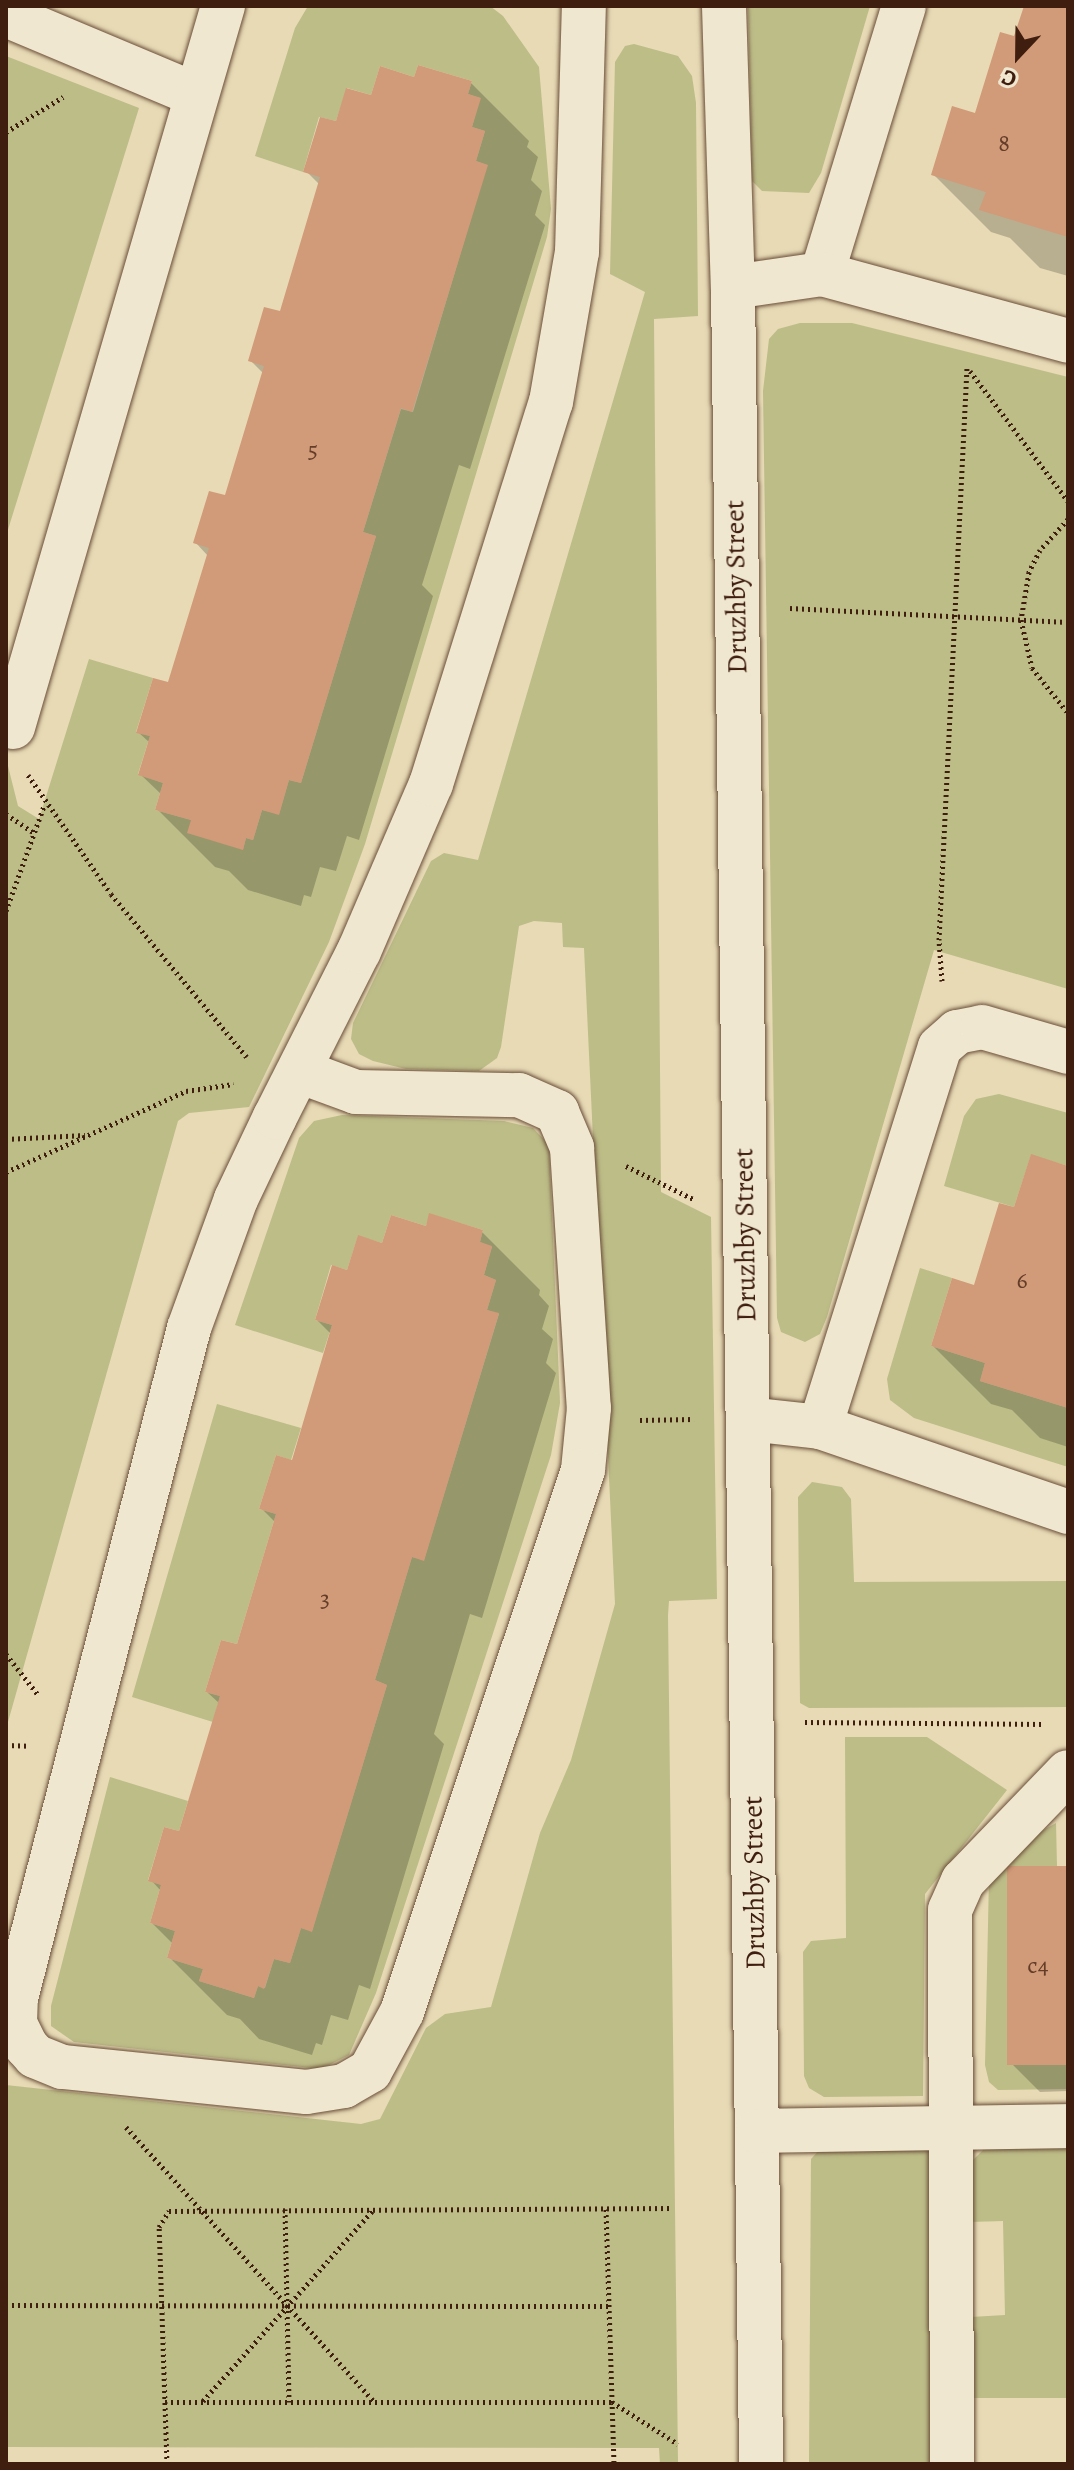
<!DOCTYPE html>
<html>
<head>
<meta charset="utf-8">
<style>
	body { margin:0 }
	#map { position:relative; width:1074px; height:2470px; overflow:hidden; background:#e7dab5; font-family:Alegreya,serif }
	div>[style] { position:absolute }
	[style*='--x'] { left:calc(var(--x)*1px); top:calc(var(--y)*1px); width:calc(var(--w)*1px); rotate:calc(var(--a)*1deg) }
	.green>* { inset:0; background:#bdbd88 }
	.shadow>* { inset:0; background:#0003 }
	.building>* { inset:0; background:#d19a78; transform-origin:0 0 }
	.path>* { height:5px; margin-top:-2.5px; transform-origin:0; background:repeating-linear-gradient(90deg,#401e0f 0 2px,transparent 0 6px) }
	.roads { filter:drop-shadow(0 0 2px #6a4d38) drop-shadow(0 0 2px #6a4d38) }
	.minor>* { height:44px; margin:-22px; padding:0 22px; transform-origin:22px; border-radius:22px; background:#efe7cf }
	span { translate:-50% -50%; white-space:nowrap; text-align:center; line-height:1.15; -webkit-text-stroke:6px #efe7cf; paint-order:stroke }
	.number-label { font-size:24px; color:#643d29 }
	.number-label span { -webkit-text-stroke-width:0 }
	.street-label { font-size:28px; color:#401e0f }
	.frame { position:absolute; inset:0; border:8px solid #401e0f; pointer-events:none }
	.north { position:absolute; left:978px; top:16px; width:80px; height:80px; -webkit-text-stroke:6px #efe7cf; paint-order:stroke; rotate:202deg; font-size:22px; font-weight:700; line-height:32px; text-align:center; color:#401e0f }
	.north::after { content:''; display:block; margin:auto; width:28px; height:36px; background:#401e0f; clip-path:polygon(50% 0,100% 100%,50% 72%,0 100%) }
</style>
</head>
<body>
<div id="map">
	<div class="green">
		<div style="clip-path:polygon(308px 6px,490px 6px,503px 16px,539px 67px,551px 209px,547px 237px,365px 844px,329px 942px,249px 1107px,189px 1113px,178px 1121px,6px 1729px,6px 758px,18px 806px,39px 819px,89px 659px,153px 678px,136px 732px,150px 736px,138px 774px,163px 783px,155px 810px,191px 820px,243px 849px,246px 838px,253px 840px,262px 810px,279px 814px,289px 780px,301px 783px,376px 536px,363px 532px,401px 409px,413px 412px,487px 165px,476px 161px,485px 131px,472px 127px,480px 98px,468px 94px,472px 81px,418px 65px,414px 77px,380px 66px,371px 95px,347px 88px,336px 121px,319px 117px,303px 172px,255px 156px,295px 28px)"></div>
		<div style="clip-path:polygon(748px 6px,870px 6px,821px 173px,809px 193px,762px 191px,752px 181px)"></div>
		<div style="clip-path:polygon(634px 44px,678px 56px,692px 76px,696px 103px,698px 316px,654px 319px,661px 1192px,711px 1217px,717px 1599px,669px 1601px,668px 1615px,678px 2464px,660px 2464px,659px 2448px,6px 2447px,6px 2085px,361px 2124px,380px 2119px,426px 2028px,445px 2014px,491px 2007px,540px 1833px,571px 1760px,615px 1604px,584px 948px,563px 947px,562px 923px,534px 921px,519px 926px,501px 1047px,497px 1058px,479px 1071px,406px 1069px,373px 1061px,359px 1054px,351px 1039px,353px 1023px,431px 861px,444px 853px,478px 860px,645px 292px,610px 274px,615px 62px,625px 46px)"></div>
		<div style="clip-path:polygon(6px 56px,139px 108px,6px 536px)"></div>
		<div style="clip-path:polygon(800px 323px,852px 323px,1068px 377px,1068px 989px,934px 950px,827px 1317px,820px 1334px,805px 1342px,781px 1332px,777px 1318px,763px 391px,769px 339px,778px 329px)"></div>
		<div style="clip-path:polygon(999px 1094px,1068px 1113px,1068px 1166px,1031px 1155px,1014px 1207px,944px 1186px,964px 1116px,976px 1099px)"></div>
		<div style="clip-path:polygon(342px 1115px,504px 1121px,533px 1128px,549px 1145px,560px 1403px,551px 1455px,376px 1993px,349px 2055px,321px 2069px,74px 2042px,51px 2026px,51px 2006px,110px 1777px,188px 1801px,179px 1831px,164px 1827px,148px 1880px,161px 1885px,150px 1923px,175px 1931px,167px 1958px,203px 1969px,199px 1981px,254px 1998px,258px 1986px,265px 1988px,274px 1959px,290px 1963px,301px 1928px,312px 1931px,387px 1685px,375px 1680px,412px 1557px,424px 1560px,499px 1314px,487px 1310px,496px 1280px,484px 1275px,492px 1247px,480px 1242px,483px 1230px,430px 1214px,426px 1226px,391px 1215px,382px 1243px,358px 1236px,347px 1270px,331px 1265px,315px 1320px,332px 1325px,323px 1353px,235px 1325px,299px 1138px,314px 1121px)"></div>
		<div style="clip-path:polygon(920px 1268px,952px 1278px,931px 1346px,985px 1363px,980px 1381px,1068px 1408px,1068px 1467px,914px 1418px,890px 1400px,887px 1379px)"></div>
		<div style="clip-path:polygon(217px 1404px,301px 1428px,291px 1460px,276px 1455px,259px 1509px,276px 1514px,237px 1644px,221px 1640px,205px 1692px,220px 1696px,213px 1722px,132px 1697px)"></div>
		<div style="clip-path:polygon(812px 1482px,842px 1487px,851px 1499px,854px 1582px,1068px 1581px,1068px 1707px,809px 1708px,800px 1703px,798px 1497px)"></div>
		<div style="clip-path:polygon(845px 1737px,927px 1737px,1007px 1790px,925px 1894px,923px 2096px,824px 2097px,809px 2088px,804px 2076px,803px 1952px,811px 1941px,846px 1938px)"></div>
		<div style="clip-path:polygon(1056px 1823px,1057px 1866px,1007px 1868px,1010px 2065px,1068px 2065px,1068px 2089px,998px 2090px,989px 2082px,985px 2065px,989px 1878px,1005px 1852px)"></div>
		<div style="clip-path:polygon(930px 2145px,934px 2464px,809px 2464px,811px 2159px,820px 2149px)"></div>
		<div style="clip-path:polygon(987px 2146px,1068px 2146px,1068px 2398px,972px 2398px,971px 2317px,1005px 2315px,1003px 2221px,969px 2222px,972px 2161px)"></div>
	</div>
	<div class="shadow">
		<div style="clip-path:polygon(1026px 6px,1068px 6px,1068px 276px,1040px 268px,1010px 238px,991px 232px,933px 174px,976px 116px,1016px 39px)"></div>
		<div style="clip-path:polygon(415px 79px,471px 83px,529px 141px,527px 147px,538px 157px,531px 180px,542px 191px,535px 215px,545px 225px,470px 469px,459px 465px,422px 585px,433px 596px,359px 840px,347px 836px,336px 871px,320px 867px,311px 897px,304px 895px,301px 906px,248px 890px,229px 871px,215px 867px,157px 809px,162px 795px,140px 774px,150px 743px,138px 732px,169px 685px,208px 556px,196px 543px,226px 497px,264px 374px,250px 360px,281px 314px,320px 185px,306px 171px,337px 124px,373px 97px)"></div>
		<div style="clip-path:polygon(1068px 1168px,1068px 1447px,1040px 1438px,1012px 1410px,991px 1404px,933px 1346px,976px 1287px,1015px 1209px)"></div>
		<div style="clip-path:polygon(427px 1228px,482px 1232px,540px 1290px,539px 1295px,549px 1306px,542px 1329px,553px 1339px,546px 1363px,556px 1373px,482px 1618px,470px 1614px,434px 1734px,444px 1744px,370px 1989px,359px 1985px,348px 2020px,331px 2015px,322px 2045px,316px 2043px,312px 2055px,259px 2039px,240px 2019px,227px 2015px,169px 1957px,173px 1944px,152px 1923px,161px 1891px,151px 1880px,181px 1833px,220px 1704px,207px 1692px,238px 1646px,276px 1523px,262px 1509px,293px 1462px,331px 1334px,317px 1320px,349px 1273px,384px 1246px)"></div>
		<div style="clip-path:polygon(1068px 1868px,1068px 2091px,1040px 2092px,1012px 2064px,1009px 1872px)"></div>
	</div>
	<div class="building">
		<div style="clip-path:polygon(1024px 6px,1068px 6px,1068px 237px,979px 210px,986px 192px,931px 175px,952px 106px,975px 113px,1000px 32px,1014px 36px)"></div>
		<div style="clip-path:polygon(418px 65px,472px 81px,468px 94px,481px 98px,472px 127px,485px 131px,476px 161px,488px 165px,412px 412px,401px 408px,363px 532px,376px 536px,301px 783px,289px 780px,279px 815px,262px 810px,253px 840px,246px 838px,243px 850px,187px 833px,191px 820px,155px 810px,163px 783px,138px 775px,150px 736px,136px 733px,153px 678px,168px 682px,209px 548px,193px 543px,209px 491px,225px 495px,264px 366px,248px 361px,264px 307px,280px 311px,320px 177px,303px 172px,320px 117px,336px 121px,346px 88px,371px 95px,380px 66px,414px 77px)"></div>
		<div style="clip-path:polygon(1031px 1154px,1068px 1166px,1068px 1408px,980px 1381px,985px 1363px,931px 1346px,952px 1278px,974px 1285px,999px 1203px,1014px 1207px)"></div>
		<div style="clip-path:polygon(429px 1213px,483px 1230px,480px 1242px,492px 1246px,484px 1275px,496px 1280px,487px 1310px,499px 1313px,424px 1561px,412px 1557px,375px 1680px,387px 1685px,312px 1932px,301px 1928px,290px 1963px,274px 1959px,264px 1989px,258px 1986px,254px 1998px,199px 1981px,203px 1969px,167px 1958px,175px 1931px,150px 1923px,161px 1885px,148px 1881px,164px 1827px,179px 1831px,220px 1696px,205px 1692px,221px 1640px,237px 1644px,276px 1514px,259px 1509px,276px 1455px,292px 1460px,332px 1325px,315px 1320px,332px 1265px,347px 1270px,358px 1235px,382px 1243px,391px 1215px,426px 1226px)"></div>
		<div style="left:1068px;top:1866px;width:199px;height:61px;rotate:90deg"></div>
	</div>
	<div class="path">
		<div style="--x:6;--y:132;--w:67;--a:-31.6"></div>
		<div style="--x:970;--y:371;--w:163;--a:53"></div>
		<div style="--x:1068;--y:519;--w:42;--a:132.1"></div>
		<div style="--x:1040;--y:550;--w:25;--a:117"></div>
		<div style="--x:1029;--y:572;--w:49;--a:99.5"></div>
		<div style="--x:1021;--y:620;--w:49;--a:77.1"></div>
		<div style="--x:1032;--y:668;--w:58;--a:51.3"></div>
		<div style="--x:790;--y:608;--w:278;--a:2.9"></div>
		<div style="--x:28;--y:775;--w:145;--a:55.1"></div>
		<div style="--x:111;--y:894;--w:212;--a:50.2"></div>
		<div style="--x:6;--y:814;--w:34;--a:34"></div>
		<div style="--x:6;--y:911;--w:112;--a:-70.1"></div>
		<div style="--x:942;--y:981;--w:41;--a:-94.2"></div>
		<div style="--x:939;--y:940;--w:573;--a:-87.2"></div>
		<div style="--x:6;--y:1139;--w:79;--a:-2.9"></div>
		<div style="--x:626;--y:1166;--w:75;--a:26.2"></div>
		<div style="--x:6;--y:1172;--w:197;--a:-24.2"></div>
		<div style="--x:186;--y:1091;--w:48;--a:-8.5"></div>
		<div style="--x:640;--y:1420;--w:54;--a:-1.1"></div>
		<div style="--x:6;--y:1654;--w:53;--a:51.8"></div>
		<div style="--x:805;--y:1722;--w:238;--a:0.5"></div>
		<div style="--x:6;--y:1745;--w:23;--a:2"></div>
		<div style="--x:126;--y:2127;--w:370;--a:47.9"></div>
		<div style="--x:285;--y:2209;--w:193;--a:88.8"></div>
		<div style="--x:606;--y:2209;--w:255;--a:88.2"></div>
		<div style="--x:6;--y:2305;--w:603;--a:0.1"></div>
		<div style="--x:203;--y:2401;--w:257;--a:-48.3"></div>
		<div style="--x:165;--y:2402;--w:447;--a:0"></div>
		<div style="--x:612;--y:2402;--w:78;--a:32.5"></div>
		<div style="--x:167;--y:2464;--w:237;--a:-91.9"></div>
		<div style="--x:159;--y:2227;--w:19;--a:-58"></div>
		<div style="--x:169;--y:2211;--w:504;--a:-0.34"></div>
	</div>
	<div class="roads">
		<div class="minor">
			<div style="--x:724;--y:6;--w:281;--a:88.2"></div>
			<div style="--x:733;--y:287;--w:2177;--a:89.26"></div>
			<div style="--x:6;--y:15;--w:206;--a:22.8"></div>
			<div style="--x:822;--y:274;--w:280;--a:-73"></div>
			<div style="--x:733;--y:287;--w:90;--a:-8.3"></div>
			<div style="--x:822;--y:274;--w:255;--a:15.2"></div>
			<div style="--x:13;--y:727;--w:751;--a:-73.76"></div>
			<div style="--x:299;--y:1071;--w:61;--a:20.2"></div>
			<div style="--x:356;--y:1092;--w:163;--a:1.1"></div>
			<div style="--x:519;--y:1095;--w:42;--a:24.1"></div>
			<div style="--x:557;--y:1112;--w:39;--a:67"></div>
			<div style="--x:572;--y:1148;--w:261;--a:86.3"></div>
			<div style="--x:589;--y:1408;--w:62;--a:95.5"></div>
			<div style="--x:583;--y:1470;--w:571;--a:108.47"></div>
			<div style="--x:402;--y:2012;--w:67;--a:118.5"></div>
			<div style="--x:370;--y:2071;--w:30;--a:150"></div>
			<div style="--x:344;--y:2086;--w:38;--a:171"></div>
			<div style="--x:306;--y:2092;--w:245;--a:-174.1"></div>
			<div style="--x:62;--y:2067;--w:29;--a:-158"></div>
			<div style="--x:35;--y:2056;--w:13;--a:-132"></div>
			<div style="--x:26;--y:2046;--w:25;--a:-116"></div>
			<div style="--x:15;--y:2023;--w:25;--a:-88"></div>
			<div style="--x:16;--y:1998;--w:692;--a:-75.52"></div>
			<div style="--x:189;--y:1328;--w:137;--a:-70"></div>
			<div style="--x:236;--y:1199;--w:91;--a:-64.6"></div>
			<div style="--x:275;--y:1117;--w:186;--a:-63.2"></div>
			<div style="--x:359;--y:951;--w:182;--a:-66.7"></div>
			<div style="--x:431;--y:784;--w:400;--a:-72.6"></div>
			<div style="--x:551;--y:402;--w:152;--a:-80.2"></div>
			<div style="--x:577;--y:252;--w:246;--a:-88.4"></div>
			<div style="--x:748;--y:1419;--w:72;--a:6.3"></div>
			<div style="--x:820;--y:1427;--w:262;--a:18.9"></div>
			<div style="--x:820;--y:1427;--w:398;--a:-72.5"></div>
			<div style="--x:940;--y:1047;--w:23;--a:-41"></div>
			<div style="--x:957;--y:1032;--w:25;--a:-11"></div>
			<div style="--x:982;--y:1027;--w:90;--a:16.2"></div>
			<div style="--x:758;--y:2131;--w:310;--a:-0.9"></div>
			<div style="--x:952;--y:2464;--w:554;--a:-90.21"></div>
			<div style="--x:950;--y:1910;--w:32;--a:-66"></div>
			<div style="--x:963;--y:1881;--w:151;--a:-46.1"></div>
		</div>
	</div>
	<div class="number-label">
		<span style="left:1004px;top:144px">8</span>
		<span style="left:313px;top:451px">5</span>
		<span style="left:1022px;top:1281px">6</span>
		<span style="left:325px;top:1600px">3</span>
		<span style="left:1038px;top:1966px">с4</span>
	</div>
	<div class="street-label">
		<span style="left:736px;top:587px;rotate:-91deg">Druzhby Street</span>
		<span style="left:745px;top:1235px;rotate:-91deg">Druzhby Street</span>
		<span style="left:754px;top:1883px;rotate:-91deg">Druzhby Street</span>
	</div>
	<div class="frame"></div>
	<div class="north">С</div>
</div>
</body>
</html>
